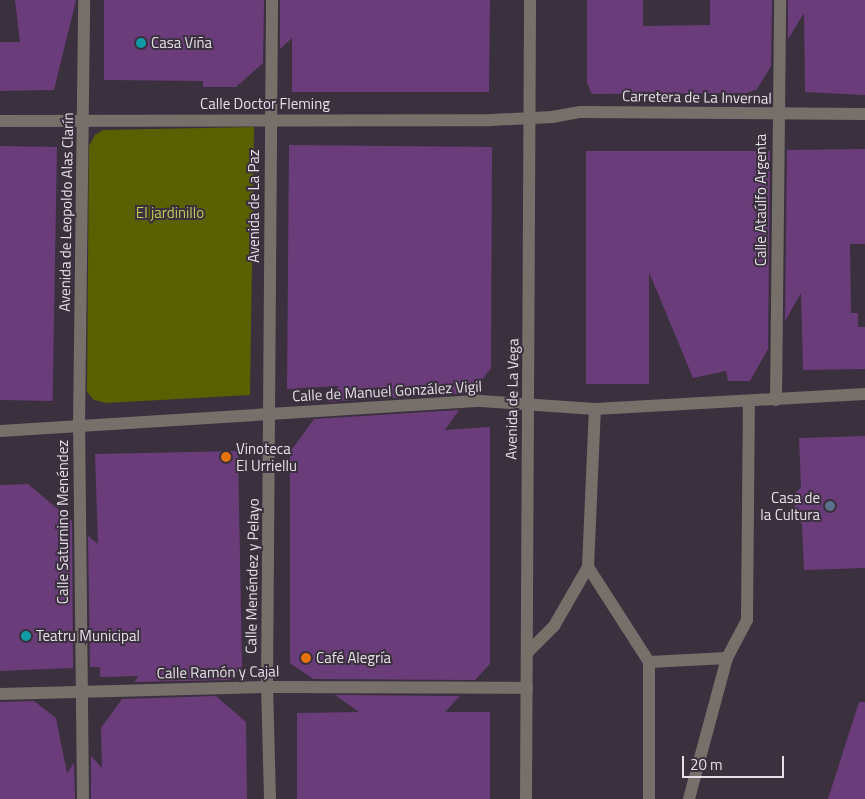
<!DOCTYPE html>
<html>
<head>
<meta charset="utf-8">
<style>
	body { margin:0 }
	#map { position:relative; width:865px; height:799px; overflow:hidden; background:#3a303e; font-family:"Titillium Web",sans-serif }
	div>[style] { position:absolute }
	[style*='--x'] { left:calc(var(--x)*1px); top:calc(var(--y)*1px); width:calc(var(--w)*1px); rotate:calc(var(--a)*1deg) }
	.green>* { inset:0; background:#596000 }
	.building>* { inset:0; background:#6b3c7a; transform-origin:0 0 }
	.minor>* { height:12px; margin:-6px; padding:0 6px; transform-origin:6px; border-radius:6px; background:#776f6a }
	.dots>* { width:14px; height:14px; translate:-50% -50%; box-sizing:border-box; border:2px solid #3a303e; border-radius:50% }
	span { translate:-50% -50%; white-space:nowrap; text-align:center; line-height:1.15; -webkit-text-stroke:4px #3a303e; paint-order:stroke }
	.poi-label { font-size:15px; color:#e5dfe7 }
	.left { translate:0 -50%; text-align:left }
	.right { translate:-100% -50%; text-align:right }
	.street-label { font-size:15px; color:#e5dfe7 }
	.park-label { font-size:15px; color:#beca53 }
	.scale { position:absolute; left:682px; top:756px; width:102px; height:22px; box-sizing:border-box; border:2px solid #e5dfe7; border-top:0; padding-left:6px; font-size:15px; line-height:18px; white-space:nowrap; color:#e5dfe7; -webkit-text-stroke:4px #3a303e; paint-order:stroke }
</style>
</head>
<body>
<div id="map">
	<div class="green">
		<div style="clip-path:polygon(254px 127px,250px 395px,106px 403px,94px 400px,87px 392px,89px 146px,95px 135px,103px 130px)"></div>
	</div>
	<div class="building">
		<div style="clip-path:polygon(15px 0,76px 0,54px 90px,0 91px,0 42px,20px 42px)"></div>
		<div style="clip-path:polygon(104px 0,264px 0,263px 63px,236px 87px,203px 87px,203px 81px,104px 80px)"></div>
		<div style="clip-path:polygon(280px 0,490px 0,489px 92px,292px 92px,292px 38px,280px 49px)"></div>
		<div style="clip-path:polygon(587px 0,643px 0,643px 26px,710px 25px,710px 0,772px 0,771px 66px,757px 89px,747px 93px,592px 94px,587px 83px)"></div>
		<div style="clip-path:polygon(788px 0,865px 0,865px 95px,805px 92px,804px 13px,788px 39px)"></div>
		<div style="clip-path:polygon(289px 145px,492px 147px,491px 368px,472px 393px,327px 402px,339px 386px,287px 389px)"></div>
		<div style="left:0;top:146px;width:57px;height:254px;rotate:1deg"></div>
		<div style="clip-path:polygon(865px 149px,865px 244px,850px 244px,851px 313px,858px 313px,858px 327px,865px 327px,865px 369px,803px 370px,801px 293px,785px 321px,787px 150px)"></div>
		<div style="clip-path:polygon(586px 151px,770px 151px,768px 349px,750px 381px,728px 381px,726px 371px,693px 378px,649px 272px,649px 384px,586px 384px)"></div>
		<div style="clip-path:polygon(459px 410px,445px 430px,490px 427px,490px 664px,475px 680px,313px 679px,290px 663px,290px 452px,314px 419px)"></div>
		<div style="clip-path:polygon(865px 436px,865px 568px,804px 570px,802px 524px,795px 517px,794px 495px,801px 487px,799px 438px)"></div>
		<div style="clip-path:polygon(238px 451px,242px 666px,230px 680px,134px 682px,139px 676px,100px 677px,100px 667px,90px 667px,88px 536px,98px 544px,95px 454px)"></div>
		<div style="clip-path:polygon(28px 484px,72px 521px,73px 668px,0 671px,0 485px)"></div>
		<div style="clip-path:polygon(335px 695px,460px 696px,445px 712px,490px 712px,490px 799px,297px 799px,297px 713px,359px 712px)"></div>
		<div style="clip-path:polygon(216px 696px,246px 722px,247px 799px,91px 799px,91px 756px,102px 768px,101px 728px,122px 699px)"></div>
		<div style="clip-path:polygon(34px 701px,56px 718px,67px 773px,74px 763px,75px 799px,0 799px,0 702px)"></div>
		<div style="clip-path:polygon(859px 702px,865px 702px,865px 799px,828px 799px)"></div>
	</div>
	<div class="minor">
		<div style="--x:0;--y:121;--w:491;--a:-0.1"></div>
		<div style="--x:491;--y:120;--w:61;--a:-2.8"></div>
		<div style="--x:552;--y:117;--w:29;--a:-10"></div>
		<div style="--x:581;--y:112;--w:284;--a:0.4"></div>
		<div style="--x:776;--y:400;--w:400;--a:-89.4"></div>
		<div style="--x:0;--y:431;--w:481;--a:-3.6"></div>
		<div style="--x:480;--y:401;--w:115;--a:4"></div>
		<div style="--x:595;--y:409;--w:270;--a:-3.2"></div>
		<div style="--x:588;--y:567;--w:113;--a:57.3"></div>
		<div style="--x:649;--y:662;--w:137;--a:90"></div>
		<div style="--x:527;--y:653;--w:38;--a:-45"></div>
		<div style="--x:554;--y:626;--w:68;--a:-60"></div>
		<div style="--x:588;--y:567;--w:158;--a:-87.5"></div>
		<div style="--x:727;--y:658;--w:43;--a:-62.2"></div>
		<div style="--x:747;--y:620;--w:219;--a:-89.5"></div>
		<div style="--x:649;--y:662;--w:78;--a:-2.9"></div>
		<div style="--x:727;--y:658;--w:146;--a:105.1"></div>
		<div style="--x:0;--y:694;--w:267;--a:-1.5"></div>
		<div style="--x:267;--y:687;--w:260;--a:0.2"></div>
		<div style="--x:83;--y:799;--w:374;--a:-90.6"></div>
		<div style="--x:79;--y:425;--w:425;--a:-89.3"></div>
		<div style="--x:270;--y:799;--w:112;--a:-91.5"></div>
		<div style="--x:267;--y:687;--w:687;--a:-89.58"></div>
		<div style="--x:526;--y:799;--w:799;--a:-89.71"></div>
	</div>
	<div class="dots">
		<div style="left:141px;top:43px;background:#0f9aa8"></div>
		<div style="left:226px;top:457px;background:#e8710a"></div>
		<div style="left:830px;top:506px;background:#5c6f8a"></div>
		<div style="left:26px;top:636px;background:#0f9aa8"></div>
		<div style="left:306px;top:658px;background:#e8710a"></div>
	</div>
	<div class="poi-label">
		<span class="left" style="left:151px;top:43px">Casa Viña</span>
		<span class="left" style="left:236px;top:457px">Vinoteca<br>El Urriellu</span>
		<span class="right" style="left:820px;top:506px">Casa de<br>la Cultura</span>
		<span class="left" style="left:36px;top:636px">Teatru Municipal</span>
		<span class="left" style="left:316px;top:658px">Café Alegría</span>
	</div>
	<div class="street-label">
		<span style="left:697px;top:97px;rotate:1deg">Carretera de La Invernal</span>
		<span style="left:265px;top:104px">Calle Doctor Fleming</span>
		<span style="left:761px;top:200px;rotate:-90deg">Calle Ataúlfo Argenta</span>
		<span style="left:254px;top:206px;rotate:-90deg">Avenida de La Paz</span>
		<span style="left:66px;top:212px;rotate:-89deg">Avenida de Leopoldo Alas Clarín</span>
		<span style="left:387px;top:391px;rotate:-3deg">Calle de Manuel González Vigil</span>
		<span style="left:512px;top:399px;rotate:-89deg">Avenida de La Vega</span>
		<span style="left:63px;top:522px;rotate:-90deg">Calle Saturnino Menéndez</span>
		<span style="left:252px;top:576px;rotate:-89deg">Calle Menéndez y Pelayo</span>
		<span style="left:218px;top:672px;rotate:-1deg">Calle Ramón y Cajal</span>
	</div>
	<div class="park-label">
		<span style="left:170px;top:213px">El jardinillo</span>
	</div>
	<div class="scale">20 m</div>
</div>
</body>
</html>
